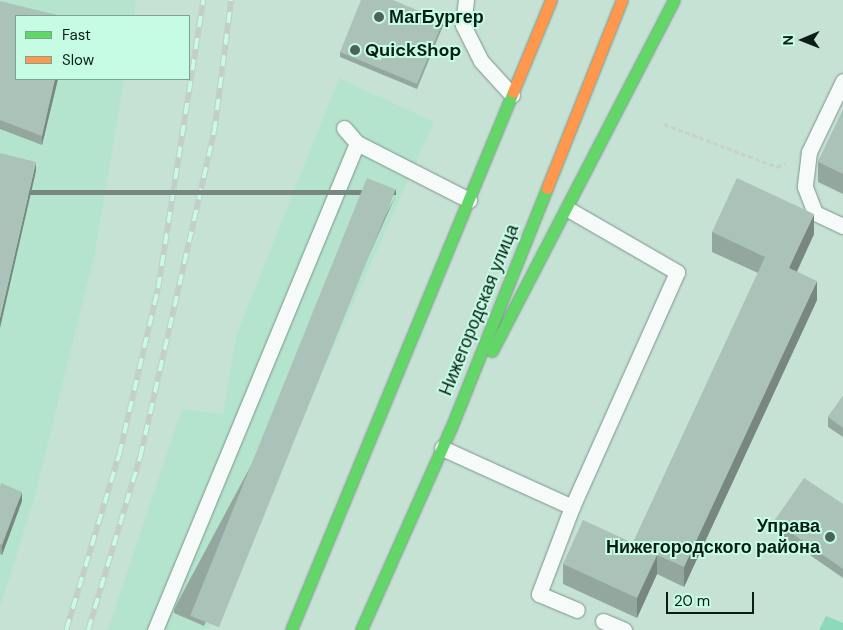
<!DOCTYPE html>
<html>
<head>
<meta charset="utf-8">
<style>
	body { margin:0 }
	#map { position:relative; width:843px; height:630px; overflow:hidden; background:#c5e2d5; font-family:"DM Sans",sans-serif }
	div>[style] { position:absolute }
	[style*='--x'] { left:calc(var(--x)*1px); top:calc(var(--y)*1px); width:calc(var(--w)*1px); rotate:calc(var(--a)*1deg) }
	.built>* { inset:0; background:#b4e4ce }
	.green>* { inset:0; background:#8cd9bb }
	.path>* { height:3px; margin-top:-1.5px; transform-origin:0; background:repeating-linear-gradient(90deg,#c8d1cc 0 5px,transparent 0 7.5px) }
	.roads { filter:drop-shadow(0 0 1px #7e948a) drop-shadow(0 0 1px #7e948a) }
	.lane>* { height:15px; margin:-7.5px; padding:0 7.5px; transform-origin:7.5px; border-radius:7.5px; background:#f6fbf9 }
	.fast>* { height:11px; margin:-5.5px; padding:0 5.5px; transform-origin:5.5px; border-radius:5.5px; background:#63d668 }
	.slow>* { height:11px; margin:-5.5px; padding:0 5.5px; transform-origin:5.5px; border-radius:5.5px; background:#ff974d }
	.rail>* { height:5.5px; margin-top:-2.75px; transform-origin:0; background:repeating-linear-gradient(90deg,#c5fce3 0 11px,#c4cec9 0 22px); box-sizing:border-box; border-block:1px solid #c4cec9 }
	.wall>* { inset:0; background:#93a79e }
	.shaded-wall>* { inset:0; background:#788881; transform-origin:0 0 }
	.building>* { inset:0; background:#abc2b8; transform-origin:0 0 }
	.dots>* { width:14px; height:14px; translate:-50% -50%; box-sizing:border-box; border:2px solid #c5fce3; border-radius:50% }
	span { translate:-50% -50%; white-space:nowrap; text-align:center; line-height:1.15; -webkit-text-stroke:4px #c5fce3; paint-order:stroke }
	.poi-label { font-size:18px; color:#091f16; font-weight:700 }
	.left { translate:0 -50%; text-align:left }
	.right { translate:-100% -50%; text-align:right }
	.street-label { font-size:18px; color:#091f16 }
	.legend { position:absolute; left:15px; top:15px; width:175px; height:65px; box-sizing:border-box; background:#c5fce3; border:1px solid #7aa491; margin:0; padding:6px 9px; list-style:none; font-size:15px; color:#091f16 }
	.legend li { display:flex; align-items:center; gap:10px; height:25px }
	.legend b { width:25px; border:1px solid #7aa491 }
	.north { position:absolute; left:778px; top:15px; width:50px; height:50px; -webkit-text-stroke:4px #c5fce3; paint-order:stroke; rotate:269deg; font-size:14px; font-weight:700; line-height:20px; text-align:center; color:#091f16 }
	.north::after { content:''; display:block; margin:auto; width:18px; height:22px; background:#091f16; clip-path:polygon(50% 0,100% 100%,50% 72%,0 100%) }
	.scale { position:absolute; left:666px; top:592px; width:88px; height:22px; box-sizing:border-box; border:2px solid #091f16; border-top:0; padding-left:6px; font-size:15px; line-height:18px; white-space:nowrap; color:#091f16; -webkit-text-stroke:4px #c5fce3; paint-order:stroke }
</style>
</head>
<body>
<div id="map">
	<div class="built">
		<div style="clip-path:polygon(0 0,136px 0,134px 16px,16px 16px,16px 79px,124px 79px,94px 257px,33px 503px,0 607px)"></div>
		<div style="clip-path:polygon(339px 78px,434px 122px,208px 630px,108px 630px,182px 409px,223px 414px,237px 333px)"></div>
	</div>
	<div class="green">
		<div style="clip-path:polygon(826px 616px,843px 623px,843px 630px,819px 630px)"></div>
	</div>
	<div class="path">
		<div style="--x:664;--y:124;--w:121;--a:20.8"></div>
		<div style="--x:777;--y:167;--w:9;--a:-21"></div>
	</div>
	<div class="roads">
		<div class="lane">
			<div style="--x:466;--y:0;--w:25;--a:97"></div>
			<div style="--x:463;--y:25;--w:40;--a:63.4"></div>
			<div style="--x:481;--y:61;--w:46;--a:47.6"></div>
			<div style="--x:843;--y:81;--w:79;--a:115.6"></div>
			<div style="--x:809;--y:152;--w:35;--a:97"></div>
			<div style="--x:805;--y:187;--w:28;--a:69"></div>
			<div style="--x:815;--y:213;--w:31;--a:25"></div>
			<div style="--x:344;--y:128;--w:20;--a:49"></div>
			<div style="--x:442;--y:448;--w:143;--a:24.4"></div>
			<div style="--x:572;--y:507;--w:257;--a:-65.9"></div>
			<div style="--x:677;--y:272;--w:126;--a:-150"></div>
			<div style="--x:572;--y:507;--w:93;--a:110.8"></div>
			<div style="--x:539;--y:594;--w:41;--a:22.8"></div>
			<div style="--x:603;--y:621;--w:23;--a:23"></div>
			<div style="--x:155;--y:630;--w:527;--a:-67.47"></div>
			<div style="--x:357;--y:143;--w:126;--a:27"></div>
		</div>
		<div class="fast">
			<div style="--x:492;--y:351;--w:395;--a:-62.6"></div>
			<div style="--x:291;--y:630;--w:582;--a:-67.58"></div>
			<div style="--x:361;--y:630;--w:221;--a:-66"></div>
			<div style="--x:451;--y:428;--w:258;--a:-68.2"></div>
		</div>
		<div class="slow">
			<div style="--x:513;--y:92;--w:100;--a:-67.6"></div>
			<div style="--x:547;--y:188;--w:202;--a:-68.3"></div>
		</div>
	</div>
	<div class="rail">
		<div style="--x:66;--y:630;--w:183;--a:-73.2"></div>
		<div style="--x:119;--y:455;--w:171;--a:-76.9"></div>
		<div style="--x:158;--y:288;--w:291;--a:-81.1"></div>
		<div style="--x:88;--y:630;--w:181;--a:-73.3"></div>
		<div style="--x:140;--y:457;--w:333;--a:-77.2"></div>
		<div style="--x:214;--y:132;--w:133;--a:-82.7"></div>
	</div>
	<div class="wall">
		<div style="clip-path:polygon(0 1px,58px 79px,42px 145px,0 129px)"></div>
		<div style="clip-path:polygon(443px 26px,417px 89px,340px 57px,340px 52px)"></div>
		<div style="clip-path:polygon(843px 110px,843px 194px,818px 182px,818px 162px)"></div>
		<div style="clip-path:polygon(396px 195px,204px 626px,174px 613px,174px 609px)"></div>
		<div style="clip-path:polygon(712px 232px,814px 234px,797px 272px,817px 300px,684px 587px,657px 574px,637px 618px,563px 584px,563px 564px,633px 543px,758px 273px,712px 252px)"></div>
		<div style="clip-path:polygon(843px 396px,843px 437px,828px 427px,828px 417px)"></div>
		<div style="clip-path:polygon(0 487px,22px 501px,2px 555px,0 554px)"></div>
		<div style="clip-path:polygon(843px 504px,843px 578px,774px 530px,774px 521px)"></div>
	</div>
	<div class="shaded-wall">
		<div style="left:443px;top:21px;width:5px;height:68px;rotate:90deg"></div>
		<div style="clip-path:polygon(55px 79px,58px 79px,42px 145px,42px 136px)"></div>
		<div style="clip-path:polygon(36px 162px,36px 171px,0 328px,0 318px)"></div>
		<div style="left:396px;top:190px;width:5px;height:472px;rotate:90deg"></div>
		<div style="clip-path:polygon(814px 214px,814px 234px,789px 288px,789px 268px)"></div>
		<div style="clip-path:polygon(817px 281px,817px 300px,684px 587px,684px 567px)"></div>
		<div style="clip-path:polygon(22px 492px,22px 501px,2px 555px,2px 545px)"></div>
		<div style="clip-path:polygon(657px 555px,657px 574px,637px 618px,637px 598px)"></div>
	</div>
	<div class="building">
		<div style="clip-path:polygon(361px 0,393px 0,443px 21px,417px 84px,340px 52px)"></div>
		<div style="clip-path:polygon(0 1px,61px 16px,16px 16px,16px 79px,55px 79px,42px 136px,0 120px)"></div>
		<div style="clip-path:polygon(843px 110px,843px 174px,818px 162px)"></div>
		<div style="clip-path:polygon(0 153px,36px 162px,0 318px)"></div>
		<div style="left:367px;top:178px;width:31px;height:472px;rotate:22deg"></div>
		<div style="clip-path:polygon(737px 178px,814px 214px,789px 268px,817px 281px,684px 567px,657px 555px,637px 598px,563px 564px,583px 520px,633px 543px,752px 285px,765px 257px,712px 232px)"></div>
		<div style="clip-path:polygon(843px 396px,843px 428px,828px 417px)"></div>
		<div style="clip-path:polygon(804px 478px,843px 504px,843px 569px,774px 521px)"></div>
		<div style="clip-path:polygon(1px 483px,22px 492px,2px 545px,0 544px,0 487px)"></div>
	</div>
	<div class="dots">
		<div style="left:379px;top:17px;background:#4b6359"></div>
		<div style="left:355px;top:50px;background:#4b6359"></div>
		<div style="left:830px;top:537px;background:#4b6359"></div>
	</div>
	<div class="poi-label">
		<span class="left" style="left:389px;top:17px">МагБургер</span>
		<span class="left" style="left:365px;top:50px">QuickShop</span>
		<span class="right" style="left:820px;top:537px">Управа<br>Нижегородского района</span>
	</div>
	<div class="street-label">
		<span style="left:479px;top:310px;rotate:-68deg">Нижегородская улица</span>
	</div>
	<ul class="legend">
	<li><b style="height:6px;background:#63d668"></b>Fast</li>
	<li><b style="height:6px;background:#ff974d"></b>Slow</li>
	</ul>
	<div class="north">N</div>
	<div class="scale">20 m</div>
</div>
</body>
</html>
